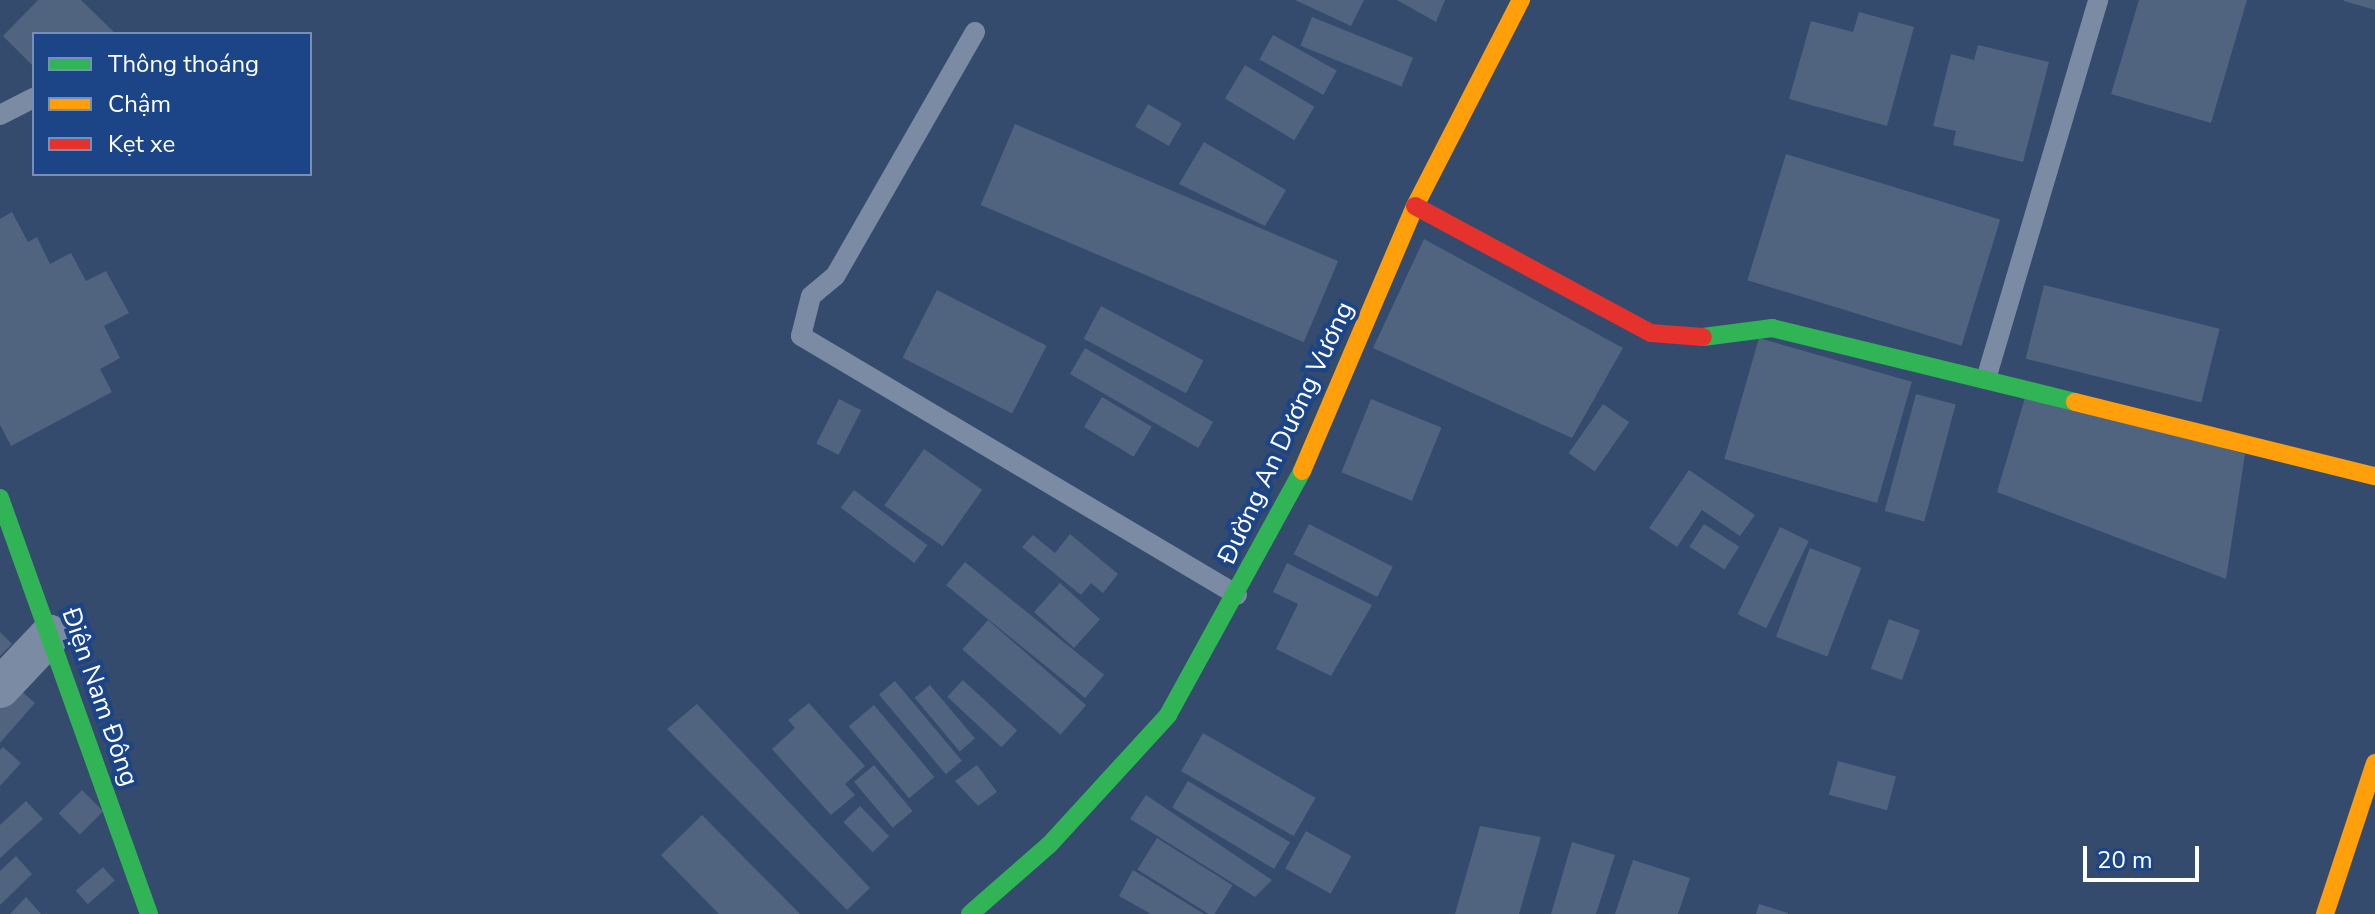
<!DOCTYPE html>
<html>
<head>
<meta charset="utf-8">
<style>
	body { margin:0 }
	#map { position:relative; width:2375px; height:914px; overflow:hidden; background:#344b6e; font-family:"Nunito Sans",sans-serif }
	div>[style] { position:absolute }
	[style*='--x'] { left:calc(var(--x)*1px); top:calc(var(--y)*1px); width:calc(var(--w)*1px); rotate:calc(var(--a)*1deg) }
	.building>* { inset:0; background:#50637f; transform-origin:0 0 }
	.lane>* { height:20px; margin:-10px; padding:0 10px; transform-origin:10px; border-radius:10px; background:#7b8ba4 }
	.street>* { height:40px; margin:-20px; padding:0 20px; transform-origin:20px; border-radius:20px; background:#7b8ba4 }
	.fast>* { height:18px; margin:-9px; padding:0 9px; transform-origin:9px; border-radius:9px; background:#30b455 }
	.slow>* { height:18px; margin:-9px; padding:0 9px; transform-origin:9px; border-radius:9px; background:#ff9f0a }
	.jam>* { height:18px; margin:-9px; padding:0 9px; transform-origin:9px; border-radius:9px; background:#e5322d }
	span { translate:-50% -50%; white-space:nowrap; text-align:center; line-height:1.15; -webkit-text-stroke:8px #1b4587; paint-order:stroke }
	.street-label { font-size:26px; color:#fff }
	.legend { position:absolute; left:32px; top:32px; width:280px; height:144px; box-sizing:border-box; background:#1b4587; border:2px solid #768fb7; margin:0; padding:10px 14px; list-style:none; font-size:24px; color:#fff }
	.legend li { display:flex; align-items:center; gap:16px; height:40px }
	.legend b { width:40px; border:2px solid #768fb7 }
	.scale { position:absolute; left:2083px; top:846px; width:116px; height:36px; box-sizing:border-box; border:4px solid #fff; border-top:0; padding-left:10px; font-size:24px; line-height:28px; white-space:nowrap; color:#fff; -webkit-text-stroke:6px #1b4587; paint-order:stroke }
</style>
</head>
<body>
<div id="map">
	<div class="building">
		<div style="clip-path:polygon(38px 0,81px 0,116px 34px,34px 34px,34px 67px,3px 36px)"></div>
		<div style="clip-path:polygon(1295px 0,1364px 0,1351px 26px)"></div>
		<div style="clip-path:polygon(1397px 0,1445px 0,1436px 22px)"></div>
		<div style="clip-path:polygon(2139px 0,2247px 0,2211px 123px,2111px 94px)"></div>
		<div style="clip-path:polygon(2344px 0,2375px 0,2375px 10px,2344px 1px)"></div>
		<div style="clip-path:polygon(1859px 12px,1914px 27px,1887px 126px,1789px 99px,1811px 21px,1853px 32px)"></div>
		<div style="left:1312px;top:17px;width:109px;height:31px;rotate:22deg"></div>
		<div style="left:1273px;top:35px;width:73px;height:28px;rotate:29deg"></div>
		<div style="clip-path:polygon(1978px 45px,2049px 62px,2023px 162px,1953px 145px,1956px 131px,1933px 126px,1951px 54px,1974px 60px)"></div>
		<div style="left:1245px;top:65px;width:81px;height:39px;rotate:31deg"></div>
		<div style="left:1148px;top:104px;width:39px;height:26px;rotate:30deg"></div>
		<div style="left:1015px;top:124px;width:351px;height:88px;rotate:23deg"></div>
		<div style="clip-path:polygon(1204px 142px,1286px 190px,1265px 226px,1179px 184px)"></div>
		<div style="left:1786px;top:154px;width:224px;height:132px;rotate:17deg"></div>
		<div style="clip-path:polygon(12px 212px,28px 242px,37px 237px,50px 264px,71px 253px,86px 281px,106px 271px,129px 313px,104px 326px,120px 358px,100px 369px,112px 392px,11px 446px,0 425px,0 219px)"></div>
		<div style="clip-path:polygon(1424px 239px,1623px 348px,1572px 438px,1373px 348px)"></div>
		<div style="left:2044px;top:285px;width:181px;height:76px;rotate:14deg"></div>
		<div style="left:937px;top:290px;width:123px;height:76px;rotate:27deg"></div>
		<div style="left:1101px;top:306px;width:116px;height:37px;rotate:28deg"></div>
		<div style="left:1759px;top:338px;width:159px;height:126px;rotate:16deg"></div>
		<div style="left:1085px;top:348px;width:148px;height:30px;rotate:30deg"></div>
		<div style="clip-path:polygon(2027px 391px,2245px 454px,2226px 579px,1997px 492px)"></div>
		<div style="left:1916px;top:394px;width:41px;height:121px;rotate:15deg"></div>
		<div style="left:1102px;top:397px;width:58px;height:35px;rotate:31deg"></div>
		<div style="left:839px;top:399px;width:25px;height:50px;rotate:27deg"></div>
		<div style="left:1371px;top:399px;width:76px;height:79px;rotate:22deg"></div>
		<div style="left:1603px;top:404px;width:32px;height:60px;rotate:35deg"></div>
		<div style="left:924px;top:449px;width:71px;height:69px;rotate:35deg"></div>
		<div style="clip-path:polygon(1689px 470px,1755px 515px,1740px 536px,1702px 510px,1677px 547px,1649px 528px)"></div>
		<div style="left:854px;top:490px;width:92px;height:22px;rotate:37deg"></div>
		<div style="left:1309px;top:524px;width:94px;height:34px;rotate:27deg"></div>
		<div style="left:1704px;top:524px;width:42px;height:27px;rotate:33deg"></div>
		<div style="left:1780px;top:527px;width:32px;height:97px;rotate:26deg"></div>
		<div style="clip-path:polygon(1070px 534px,1118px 574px,1103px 593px,1091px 583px,1081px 595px,1022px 547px,1033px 535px,1055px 553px)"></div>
		<div style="left:1810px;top:548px;width:55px;height:95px;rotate:21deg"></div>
		<div style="left:965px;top:562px;width:179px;height:30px;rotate:39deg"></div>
		<div style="clip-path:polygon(1287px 563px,1372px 605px,1331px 676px,1276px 649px,1298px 604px,1273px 592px)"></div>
		<div style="left:1060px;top:583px;width:54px;height:39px;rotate:42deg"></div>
		<div style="left:1889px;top:619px;width:33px;height:53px;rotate:20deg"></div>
		<div style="left:988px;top:620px;width:130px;height:39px;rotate:41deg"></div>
		<div style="clip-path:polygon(0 632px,12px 644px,0 656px)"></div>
		<div style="left:963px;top:680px;width:74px;height:23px;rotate:43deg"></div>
		<div style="left:895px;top:681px;width:104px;height:21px;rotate:50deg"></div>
		<div style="clip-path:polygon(12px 683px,35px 703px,0 743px,0 696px)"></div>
		<div style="left:930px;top:685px;width:70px;height:20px;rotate:50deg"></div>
		<div style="clip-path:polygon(809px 703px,865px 766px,845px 784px,855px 795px,831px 815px,772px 749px,795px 728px,788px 720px)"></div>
		<div style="clip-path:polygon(697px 704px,870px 888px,847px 910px,667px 729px)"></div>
		<div style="left:874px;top:705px;width:94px;height:33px;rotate:50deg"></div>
		<div style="left:1203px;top:733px;width:130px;height:44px;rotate:30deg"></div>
		<div style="clip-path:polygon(3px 747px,21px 763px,0 786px,0 750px)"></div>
		<div style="left:1838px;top:761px;width:60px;height:35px;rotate:15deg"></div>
		<div style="left:874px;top:765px;width:60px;height:26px;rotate:50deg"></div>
		<div style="clip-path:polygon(977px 765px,997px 792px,978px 806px,955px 781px)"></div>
		<div style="left:1188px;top:781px;width:119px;height:31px;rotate:31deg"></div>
		<div style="left:82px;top:790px;width:30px;height:33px;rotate:45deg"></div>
		<div style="clip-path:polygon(1146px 795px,1272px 880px,1255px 897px,1130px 819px)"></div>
		<div style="clip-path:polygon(26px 801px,43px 819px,0 858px,0 825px)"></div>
		<div style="left:860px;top:806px;width:42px;height:23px;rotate:46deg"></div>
		<div style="clip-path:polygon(702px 815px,800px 914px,719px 914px,661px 855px)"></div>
		<div style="clip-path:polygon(1480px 826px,1541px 837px,1519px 914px,1455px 914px)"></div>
		<div style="left:1306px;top:831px;width:52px;height:43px;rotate:29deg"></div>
		<div style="left:1157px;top:838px;width:89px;height:37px;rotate:32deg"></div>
		<div style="clip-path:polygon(1572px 842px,1615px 855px,1596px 914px,1551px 914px)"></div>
		<div style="clip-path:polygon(16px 856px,32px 874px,0 905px,0 871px)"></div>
		<div style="clip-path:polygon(1633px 860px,1690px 878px,1678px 914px,1615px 914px)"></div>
		<div style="left:103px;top:867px;width:18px;height:36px;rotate:49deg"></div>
		<div style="clip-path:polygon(1133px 870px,1204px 914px,1151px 914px,1119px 896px)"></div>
		<div style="clip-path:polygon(26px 897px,41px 914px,10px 914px)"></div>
		<div style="clip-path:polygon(1759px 904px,1788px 913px,1788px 914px,1756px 914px)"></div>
	</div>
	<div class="lane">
		<div style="--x:975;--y:32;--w:281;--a:119.8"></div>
		<div style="--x:835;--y:276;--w:31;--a:140"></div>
		<div style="--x:811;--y:296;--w:41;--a:104"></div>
		<div style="--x:801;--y:336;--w:507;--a:30.71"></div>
		<div style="--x:0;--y:115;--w:38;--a:-27"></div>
		<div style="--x:1986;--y:379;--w:395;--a:-73.5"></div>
	</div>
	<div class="street">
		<div style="--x:0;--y:688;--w:73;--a:-46.7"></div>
	</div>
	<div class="fast">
		<div style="--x:1703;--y:337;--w:70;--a:-7.4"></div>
		<div style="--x:1772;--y:328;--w:312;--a:13.7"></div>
		<div style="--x:0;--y:498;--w:442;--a:70.3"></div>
		<div style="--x:970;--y:914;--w:106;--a:-41.2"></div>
		<div style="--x:1050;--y:844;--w:175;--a:-47.5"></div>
		<div style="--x:1168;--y:715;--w:278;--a:-61.2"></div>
	</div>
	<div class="slow">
		<div style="--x:2075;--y:402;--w:309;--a:13.9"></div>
		<div style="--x:1302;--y:471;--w:288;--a:-66.9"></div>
		<div style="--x:1415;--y:206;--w:232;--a:-62.8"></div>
		<div style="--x:2325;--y:914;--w:159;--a:-71.7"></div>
	</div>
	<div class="jam">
		<div style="--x:1415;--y:206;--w:268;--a:28.3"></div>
		<div style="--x:1651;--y:333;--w:52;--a:4.4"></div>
	</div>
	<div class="street-label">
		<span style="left:1286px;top:433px;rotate:-65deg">Đường An Dương Vương</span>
		<span style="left:100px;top:697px;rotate:71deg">Điện Nam Đông</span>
	</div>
	<ul class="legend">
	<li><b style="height:10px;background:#30b455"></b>Thông thoáng</li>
	<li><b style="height:10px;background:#ff9f0a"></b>Chậm</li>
	<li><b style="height:10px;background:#e5322d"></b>Kẹt xe</li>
	</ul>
	<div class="scale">20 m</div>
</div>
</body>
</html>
